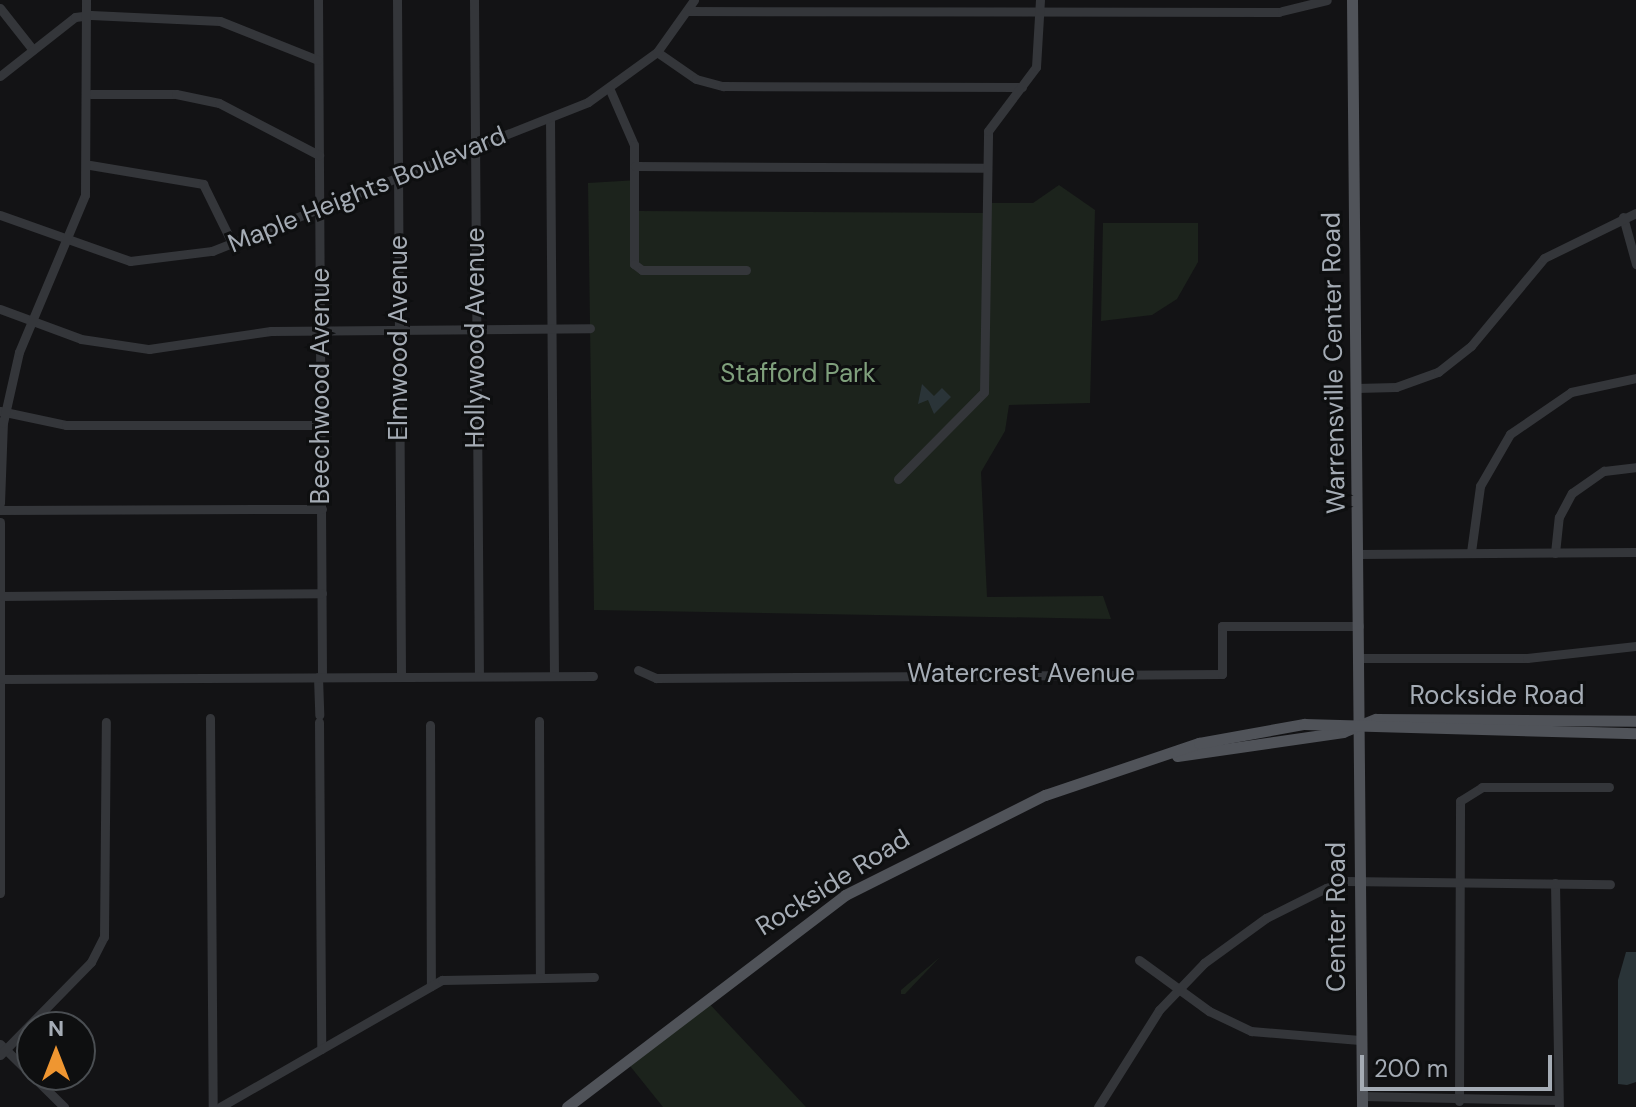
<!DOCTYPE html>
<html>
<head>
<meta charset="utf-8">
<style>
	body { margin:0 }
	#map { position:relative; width:1636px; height:1107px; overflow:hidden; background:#131315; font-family:"DM Sans",sans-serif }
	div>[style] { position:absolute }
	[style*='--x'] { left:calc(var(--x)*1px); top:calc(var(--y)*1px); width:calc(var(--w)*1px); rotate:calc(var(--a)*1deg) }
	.green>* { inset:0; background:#1c231c }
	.water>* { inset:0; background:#2a3438 }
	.minor>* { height:9px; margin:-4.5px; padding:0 4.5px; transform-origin:4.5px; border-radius:4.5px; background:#34363a }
	.major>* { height:11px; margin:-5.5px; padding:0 5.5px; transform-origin:5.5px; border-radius:5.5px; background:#505359 }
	span { translate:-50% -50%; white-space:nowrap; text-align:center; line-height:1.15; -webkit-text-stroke:6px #0e0f10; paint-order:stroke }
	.street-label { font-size:26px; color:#a5acb5 }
	.park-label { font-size:26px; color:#7fa07c }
	.north { position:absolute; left:16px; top:1011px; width:80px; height:80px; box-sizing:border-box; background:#0e0f10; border:2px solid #4a4e52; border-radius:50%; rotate:0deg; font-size:22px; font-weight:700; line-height:32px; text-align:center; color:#a5acb5 }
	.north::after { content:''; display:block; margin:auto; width:28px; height:36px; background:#ef9631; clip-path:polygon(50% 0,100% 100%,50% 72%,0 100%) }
	.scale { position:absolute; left:1360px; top:1055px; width:192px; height:36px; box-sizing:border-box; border:4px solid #a5acb5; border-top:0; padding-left:10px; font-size:24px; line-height:28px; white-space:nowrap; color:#a5acb5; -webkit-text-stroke:6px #0e0f10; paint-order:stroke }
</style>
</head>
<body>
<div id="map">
	<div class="green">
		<div style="clip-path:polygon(638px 180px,638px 211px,988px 213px,988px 203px,1033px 203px,1059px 185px,1095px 210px,1090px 403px,1009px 405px,1005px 431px,981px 472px,987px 597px,1103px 596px,1111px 619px,594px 610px,588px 183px)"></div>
		<div style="clip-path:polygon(1103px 223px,1198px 223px,1198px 262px,1177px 299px,1152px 315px,1101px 321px)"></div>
		<div style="clip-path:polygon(940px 957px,905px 994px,901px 994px,901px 990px)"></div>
		<div style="clip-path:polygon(704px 998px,806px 1107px,663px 1107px,626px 1061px)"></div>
	</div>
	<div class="water">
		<div style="clip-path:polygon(922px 384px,934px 396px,942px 388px,951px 397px,934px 414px,928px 400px,918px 404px)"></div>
		<div style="clip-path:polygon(1626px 952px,1636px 952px,1636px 1082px,1627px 1085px,1618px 1084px,1618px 980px)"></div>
	</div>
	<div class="minor">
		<div style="--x:318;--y:0;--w:677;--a:89.66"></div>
		<div style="--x:397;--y:0;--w:676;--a:89.66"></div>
		<div style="--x:474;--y:0;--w:676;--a:89.58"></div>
		<div style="--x:0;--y:8;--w:53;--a:51.8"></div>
		<div style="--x:688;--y:11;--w:591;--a:0.1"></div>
		<div style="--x:1282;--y:11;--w:46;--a:-13.7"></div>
		<div style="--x:657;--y:52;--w:47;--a:34.7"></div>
		<div style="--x:696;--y:79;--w:28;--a:15"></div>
		<div style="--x:723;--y:86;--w:299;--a:0.2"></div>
		<div style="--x:0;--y:76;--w:95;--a:-38.2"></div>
		<div style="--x:75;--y:17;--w:16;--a:-7"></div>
		<div style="--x:91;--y:15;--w:129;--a:2.7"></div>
		<div style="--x:220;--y:21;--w:105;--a:21.7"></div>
		<div style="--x:610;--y:90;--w:60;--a:66.4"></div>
		<div style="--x:634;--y:145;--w:119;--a:90"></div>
		<div style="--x:634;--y:264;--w:10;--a:37"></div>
		<div style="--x:642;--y:270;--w:104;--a:0"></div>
		<div style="--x:91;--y:94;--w:85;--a:0"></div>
		<div style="--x:176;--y:94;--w:44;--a:11.8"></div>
		<div style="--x:219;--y:103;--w:113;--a:27.5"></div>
		<div style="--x:550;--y:118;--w:557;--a:89.59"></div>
		<div style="--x:90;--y:165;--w:115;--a:9.5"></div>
		<div style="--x:203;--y:184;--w:66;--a:63.8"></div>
		<div style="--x:635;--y:166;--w:351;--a:0.3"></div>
		<div style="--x:0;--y:215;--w:138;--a:19.5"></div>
		<div style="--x:130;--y:261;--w:83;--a:-7"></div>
		<div style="--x:212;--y:251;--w:404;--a:-21.6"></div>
		<div style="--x:588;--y:102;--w:85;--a:-35.9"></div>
		<div style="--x:657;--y:52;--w:64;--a:-54.6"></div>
		<div style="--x:1623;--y:217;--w:49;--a:74.5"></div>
		<div style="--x:0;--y:309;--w:86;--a:20.3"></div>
		<div style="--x:81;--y:339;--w:69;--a:8.4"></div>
		<div style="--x:149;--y:349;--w:123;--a:-8.4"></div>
		<div style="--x:271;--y:331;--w:319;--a:-0.5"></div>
		<div style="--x:1356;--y:388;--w:40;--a:-1.4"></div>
		<div style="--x:1396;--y:387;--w:45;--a:-19.7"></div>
		<div style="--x:1438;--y:372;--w:42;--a:-38.2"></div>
		<div style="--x:1471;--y:346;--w:114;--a:-50.3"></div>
		<div style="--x:1544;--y:258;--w:102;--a:-26.1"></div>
		<div style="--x:0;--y:411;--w:67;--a:12"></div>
		<div style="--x:66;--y:425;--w:254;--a:0"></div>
		<div style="--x:898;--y:479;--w:122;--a:-45.3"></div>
		<div style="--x:984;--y:392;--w:261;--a:-89.1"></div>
		<div style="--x:988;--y:131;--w:80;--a:-53.1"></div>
		<div style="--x:1036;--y:67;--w:67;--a:-86.6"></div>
		<div style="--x:0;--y:503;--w:80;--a:-87.9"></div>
		<div style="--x:3;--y:423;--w:73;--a:-77.3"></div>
		<div style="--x:19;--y:352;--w:170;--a:-67.2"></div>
		<div style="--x:85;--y:195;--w:195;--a:-89.7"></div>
		<div style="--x:0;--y:510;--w:322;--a:-0.2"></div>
		<div style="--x:0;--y:522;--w:371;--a:90"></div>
		<div style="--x:1471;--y:552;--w:67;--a:-82.2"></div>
		<div style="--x:1480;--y:486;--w:60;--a:-60"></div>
		<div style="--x:1510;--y:434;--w:74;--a:-34.5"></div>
		<div style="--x:1571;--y:392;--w:66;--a:-12.2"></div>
		<div style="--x:1555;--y:553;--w:36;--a:-84"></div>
		<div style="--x:1559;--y:517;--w:27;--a:-62"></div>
		<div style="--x:1572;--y:493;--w:39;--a:-35"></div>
		<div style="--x:1604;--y:471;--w:32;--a:-7"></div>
		<div style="--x:1359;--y:554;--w:277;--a:-0.4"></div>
		<div style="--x:0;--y:596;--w:322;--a:-0.5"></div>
		<div style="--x:1359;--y:658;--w:168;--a:0"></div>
		<div style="--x:1527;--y:658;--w:110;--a:-6.3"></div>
		<div style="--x:638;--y:670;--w:20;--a:24"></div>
		<div style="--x:656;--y:678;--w:566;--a:-0.4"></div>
		<div style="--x:1222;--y:674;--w:48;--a:-90"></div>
		<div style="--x:1222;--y:626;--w:137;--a:0"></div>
		<div style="--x:318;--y:677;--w:38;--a:88"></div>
		<div style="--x:0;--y:679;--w:593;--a:-0.29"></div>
		<div style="--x:210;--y:718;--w:389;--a:89.6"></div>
		<div style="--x:539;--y:721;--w:256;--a:89.8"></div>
		<div style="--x:319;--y:722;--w:327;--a:89.6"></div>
		<div style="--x:430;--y:725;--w:261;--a:89.8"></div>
		<div style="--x:1555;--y:883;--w:224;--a:89"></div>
		<div style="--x:1139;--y:960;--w:87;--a:36.1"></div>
		<div style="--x:1209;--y:1011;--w:47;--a:25.5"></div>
		<div style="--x:1251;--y:1031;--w:109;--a:4.7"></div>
		<div style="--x:0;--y:1044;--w:90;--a:44.5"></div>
		<div style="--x:0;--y:1055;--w:130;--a:-45.6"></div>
		<div style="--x:91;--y:962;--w:28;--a:-63"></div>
		<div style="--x:104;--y:937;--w:215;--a:-89.5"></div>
		<div style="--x:1362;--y:1096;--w:196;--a:1.2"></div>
		<div style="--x:1459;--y:1101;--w:300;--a:-89.8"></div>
		<div style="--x:1460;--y:801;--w:26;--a:-32"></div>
		<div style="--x:1482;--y:787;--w:127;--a:0"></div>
		<div style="--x:220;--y:1107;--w:256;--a:-29.8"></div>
		<div style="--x:442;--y:980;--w:152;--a:-1.1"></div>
		<div style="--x:1098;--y:1107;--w:115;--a:-57.8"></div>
		<div style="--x:1159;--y:1010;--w:65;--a:-46.2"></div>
		<div style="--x:1204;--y:963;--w:77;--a:-36"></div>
		<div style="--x:1266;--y:918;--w:67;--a:-26.6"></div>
		<div style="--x:1326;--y:888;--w:21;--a:-19"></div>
		<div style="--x:1346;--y:881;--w:264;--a:0.7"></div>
	</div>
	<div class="major">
		<div style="--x:1352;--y:0;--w:1107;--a:89.48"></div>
		<div style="--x:1177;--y:756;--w:168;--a:-8.2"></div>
		<div style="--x:1343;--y:732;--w:35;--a:-22"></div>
		<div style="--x:1376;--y:719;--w:260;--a:0.4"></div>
		<div style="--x:567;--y:1107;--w:350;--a:-37.3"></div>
		<div style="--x:845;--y:895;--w:224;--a:-26.6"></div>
		<div style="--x:1045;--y:795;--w:163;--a:-18.7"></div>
		<div style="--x:1199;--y:743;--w:107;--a:-10.3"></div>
		<div style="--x:1304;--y:724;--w:332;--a:1.6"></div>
	</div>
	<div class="street-label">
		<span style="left:367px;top:190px;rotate:-22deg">Maple Heights Boulevard</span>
		<span style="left:399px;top:338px;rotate:-90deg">Elmwood Avenue</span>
		<span style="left:476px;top:338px;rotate:-90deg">Hollywood Avenue</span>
		<span style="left:1334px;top:363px;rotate:-91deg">Warrensville Center Road</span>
		<span style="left:321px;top:386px;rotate:-90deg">Beechwood Avenue</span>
		<span style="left:1021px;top:674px">Watercrest Avenue</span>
		<span style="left:1497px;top:696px">Rockside Road</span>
		<span style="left:833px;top:883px;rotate:-32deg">Rockside Road</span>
		<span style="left:1337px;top:917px;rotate:-90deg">Center Road</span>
	</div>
	<div class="park-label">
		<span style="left:798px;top:374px">Stafford Park</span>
	</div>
	<div class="north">N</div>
	<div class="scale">200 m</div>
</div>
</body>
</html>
